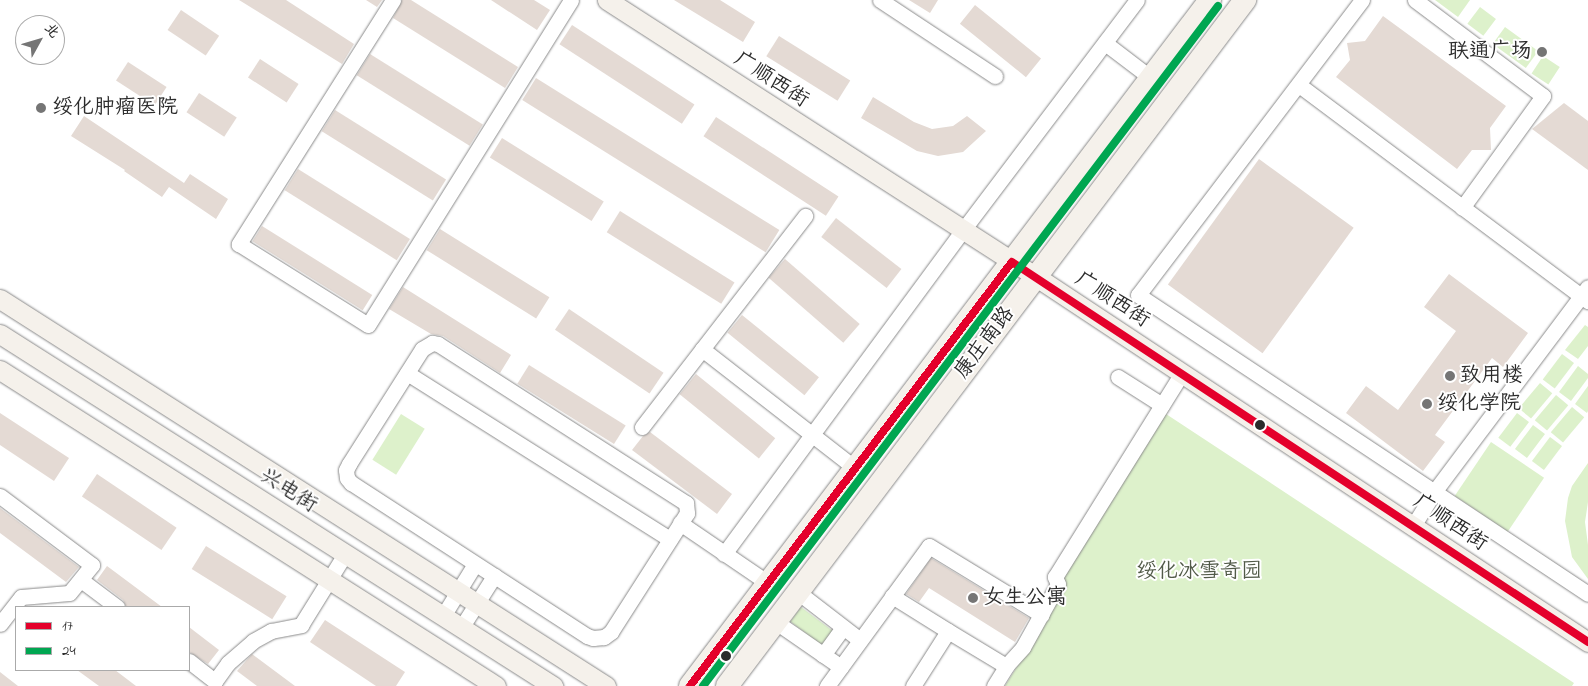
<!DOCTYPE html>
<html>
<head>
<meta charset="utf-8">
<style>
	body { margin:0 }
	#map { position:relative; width:1588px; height:686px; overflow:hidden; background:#fff; font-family:"Indie Flower","LXGW WenKai TC",sans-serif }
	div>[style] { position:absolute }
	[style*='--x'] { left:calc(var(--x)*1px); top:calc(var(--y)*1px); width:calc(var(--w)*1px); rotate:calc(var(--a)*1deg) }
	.green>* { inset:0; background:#ddf1cb; transform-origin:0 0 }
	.building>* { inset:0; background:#e4dad4; transform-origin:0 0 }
	.roads { filter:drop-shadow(0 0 1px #8a8a8a) drop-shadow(0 0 1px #8a8a8a) }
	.minor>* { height:15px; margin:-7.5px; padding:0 7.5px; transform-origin:7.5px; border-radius:7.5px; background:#fff }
	.major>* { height:19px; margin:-9.5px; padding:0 9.5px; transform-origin:9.5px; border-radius:9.5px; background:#f5f1eb }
	.highway>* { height:22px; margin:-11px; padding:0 11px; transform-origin:11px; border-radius:11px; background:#f5f1eb }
	.bus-1>* { height:8px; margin:-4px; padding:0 4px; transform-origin:4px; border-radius:4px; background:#e4002b }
	.bus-2>* { height:8px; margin:-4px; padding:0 4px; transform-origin:4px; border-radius:4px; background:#00a651 }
	.dots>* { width:14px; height:14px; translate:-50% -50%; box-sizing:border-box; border:2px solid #fff; border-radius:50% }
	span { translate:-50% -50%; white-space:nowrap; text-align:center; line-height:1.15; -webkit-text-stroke:4px #fff; paint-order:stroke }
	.poi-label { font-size:21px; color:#2b2b2b }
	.right { translate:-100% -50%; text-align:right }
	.left { translate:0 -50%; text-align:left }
	.street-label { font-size:21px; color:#2b2b2b }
	.park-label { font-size:21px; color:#515a48 }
	.legend { position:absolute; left:15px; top:606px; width:175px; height:65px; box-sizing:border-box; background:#fff; border:1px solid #aaa; margin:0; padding:6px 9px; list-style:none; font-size:15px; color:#2b2b2b }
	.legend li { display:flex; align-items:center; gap:10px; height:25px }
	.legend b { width:25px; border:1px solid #aaa }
	.north { position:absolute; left:15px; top:15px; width:50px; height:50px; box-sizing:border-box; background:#fff; border:1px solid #aaa; border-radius:50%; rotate:51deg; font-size:14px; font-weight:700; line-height:20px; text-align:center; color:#2b2b2b }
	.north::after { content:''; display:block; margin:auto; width:18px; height:22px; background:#757575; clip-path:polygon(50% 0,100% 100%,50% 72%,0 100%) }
</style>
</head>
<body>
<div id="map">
	<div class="green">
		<div style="clip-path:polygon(1435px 0,1470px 0,1458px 17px)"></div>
		<div style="left:1480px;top:7px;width:20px;height:21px;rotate:37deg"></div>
		<div style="left:1505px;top:27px;width:41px;height:21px;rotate:36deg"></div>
		<div style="left:1543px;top:56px;width:20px;height:21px;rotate:33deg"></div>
		<div style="clip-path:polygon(1585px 325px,1588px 327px,1588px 346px,1578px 359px,1565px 350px)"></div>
		<div style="left:1562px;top:354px;width:15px;height:32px;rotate:37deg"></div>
		<div style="clip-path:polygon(1578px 366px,1588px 374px,1588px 378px,1571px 401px,1559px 392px)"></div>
		<div style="left:1540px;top:383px;width:16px;height:33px;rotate:40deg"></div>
		<div style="clip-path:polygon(1588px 386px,1588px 411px,1587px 413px,1575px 404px)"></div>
		<div style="left:1556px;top:395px;width:16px;height:33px;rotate:40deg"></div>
		<div style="left:1572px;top:407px;width:16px;height:33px;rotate:40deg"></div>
		<div style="clip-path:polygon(1163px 412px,1574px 683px,1572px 686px,1005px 686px,1041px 628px,1060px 577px)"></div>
		<div style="left:1517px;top:413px;width:15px;height:31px;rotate:37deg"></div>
		<div style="left:401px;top:414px;width:28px;height:54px;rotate:32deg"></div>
		<div style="left:1533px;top:425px;width:15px;height:30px;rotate:37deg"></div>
		<div style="left:1550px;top:437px;width:15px;height:30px;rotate:37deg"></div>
		<div style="left:1491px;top:442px;width:64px;height:65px;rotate:34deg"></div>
		<div style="clip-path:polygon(1588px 463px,1588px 502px,1585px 522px,1588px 545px,1588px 579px,1572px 557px,1565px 521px,1568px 498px,1572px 486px)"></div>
		<div style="left:801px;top:607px;width:40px;height:18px;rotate:37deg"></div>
	</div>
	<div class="building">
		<div style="clip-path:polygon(239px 0,286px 0,354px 44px,342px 64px)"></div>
		<div style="clip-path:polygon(366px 0,382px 0,377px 7px)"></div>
		<div style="clip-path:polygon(402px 0,411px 0,518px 67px,505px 88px,393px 18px)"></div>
		<div style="clip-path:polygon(491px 0,534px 0,550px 10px,537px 30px)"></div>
		<div style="clip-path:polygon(674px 0,720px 0,755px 22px,743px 42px)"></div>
		<div style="clip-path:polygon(909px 0,938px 0,930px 13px)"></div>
		<div style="left:975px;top:5px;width:85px;height:24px;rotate:39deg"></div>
		<div style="left:181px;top:10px;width:46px;height:24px;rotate:34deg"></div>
		<div style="clip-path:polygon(1383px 16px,1506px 106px,1490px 128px,1491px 150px,1472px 150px,1457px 169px,1336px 77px,1350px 60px,1347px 43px,1365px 41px)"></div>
		<div style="left:572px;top:25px;width:146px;height:23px;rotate:33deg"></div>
		<div style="left:779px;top:36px;width:84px;height:24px;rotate:32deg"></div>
		<div style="left:370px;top:54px;width:133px;height:25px;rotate:32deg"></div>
		<div style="left:260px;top:59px;width:46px;height:22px;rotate:33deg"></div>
		<div style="left:128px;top:62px;width:46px;height:22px;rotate:33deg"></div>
		<div style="left:536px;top:78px;width:287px;height:26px;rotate:32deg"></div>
		<div style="left:199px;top:93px;width:45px;height:23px;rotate:33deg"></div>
		<div style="clip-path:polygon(873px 97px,914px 122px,932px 129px,953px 126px,967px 116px,986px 131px,963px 152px,938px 156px,917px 151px,861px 118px)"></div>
		<div style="clip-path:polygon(1564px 103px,1588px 121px,1588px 170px,1532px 129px)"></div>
		<div style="left:335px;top:110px;width:131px;height:25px;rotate:32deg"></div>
		<div style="clip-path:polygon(84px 116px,184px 183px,190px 174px,228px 199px,216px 219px,169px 187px,162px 197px,124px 171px,125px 170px,71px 136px)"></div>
		<div style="left:716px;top:117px;width:146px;height:23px;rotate:33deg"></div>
		<div style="left:502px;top:138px;width:120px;height:23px;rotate:32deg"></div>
		<div style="left:1259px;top:159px;width:117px;height:155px;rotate:36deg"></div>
		<div style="left:298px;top:169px;width:132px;height:25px;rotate:32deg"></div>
		<div style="left:620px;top:211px;width:135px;height:25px;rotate:32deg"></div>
		<div style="left:836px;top:218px;width:83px;height:24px;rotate:38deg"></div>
		<div style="left:262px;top:226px;width:130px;height:18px;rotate:32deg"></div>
		<div style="left:440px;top:229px;width:129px;height:25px;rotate:32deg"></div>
		<div style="left:785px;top:259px;width:99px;height:25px;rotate:41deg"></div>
		<div style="clip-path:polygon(1449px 274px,1528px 333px,1503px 367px,1492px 358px,1435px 435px,1445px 442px,1423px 471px,1346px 413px,1366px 386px,1398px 410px,1456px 331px,1424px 307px)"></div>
		<div style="clip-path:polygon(403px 287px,511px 355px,500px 373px,443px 336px,431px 334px,389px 309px)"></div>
		<div style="left:569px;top:309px;width:114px;height:25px;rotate:34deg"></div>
		<div style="left:742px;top:315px;width:99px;height:23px;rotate:39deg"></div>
		<div style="left:529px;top:365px;width:114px;height:22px;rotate:32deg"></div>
		<div style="left:696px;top:374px;width:102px;height:26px;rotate:39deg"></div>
		<div style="clip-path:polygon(0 413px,69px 458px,54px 481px,0 445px)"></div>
		<div style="clip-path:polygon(650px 432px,732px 494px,717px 514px,632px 450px,643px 436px)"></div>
		<div style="left:97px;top:474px;width:96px;height:27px;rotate:34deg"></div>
		<div style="clip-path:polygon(0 508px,79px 567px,66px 582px,0 533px)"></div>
		<div style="left:206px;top:546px;width:95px;height:27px;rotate:32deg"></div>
		<div style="clip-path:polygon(931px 558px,1029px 618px,1015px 642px,929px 588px,919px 602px,906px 594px)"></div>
		<div style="clip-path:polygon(107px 566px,162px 607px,126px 607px,123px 600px,97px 580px)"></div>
		<div style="clip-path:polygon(325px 620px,405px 672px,396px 686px,376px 686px,310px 642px)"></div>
		<div style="clip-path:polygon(189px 627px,219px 650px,208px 664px,189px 652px)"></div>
		<div style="clip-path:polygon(252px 654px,295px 686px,257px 686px,237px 671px)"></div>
		<div style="clip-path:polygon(77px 670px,115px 670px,136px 686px,99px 686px)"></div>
		<div style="clip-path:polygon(0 672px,18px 686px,0 686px)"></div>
	</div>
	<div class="roads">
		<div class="minor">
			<div style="--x:393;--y:0;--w:289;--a:122.3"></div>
			<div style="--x:239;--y:244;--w:152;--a:32.1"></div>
			<div style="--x:368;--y:325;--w:383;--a:-58"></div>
			<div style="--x:880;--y:0;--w:138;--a:33.5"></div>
			<div style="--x:1362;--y:0;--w:370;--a:127.2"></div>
			<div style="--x:1138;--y:295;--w:540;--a:33.6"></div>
			<div style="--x:1415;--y:0;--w:160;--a:36.9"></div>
			<div style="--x:1543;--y:96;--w:138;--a:125.9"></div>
			<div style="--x:1105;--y:43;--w:58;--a:37.3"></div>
			<div style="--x:1299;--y:85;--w:361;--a:36.8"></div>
			<div style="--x:432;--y:343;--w:6;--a:9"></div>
			<div style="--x:438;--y:344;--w:295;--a:32.7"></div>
			<div style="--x:686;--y:503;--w:10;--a:84"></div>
			<div style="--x:687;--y:513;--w:141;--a:122.6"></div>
			<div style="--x:611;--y:632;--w:9;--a:144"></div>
			<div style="--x:604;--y:637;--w:11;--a:175"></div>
			<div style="--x:593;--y:638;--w:6;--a:-162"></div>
			<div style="--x:587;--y:636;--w:281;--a:-147"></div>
			<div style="--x:351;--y:483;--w:6;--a:-129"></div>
			<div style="--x:347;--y:478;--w:8;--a:-97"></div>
			<div style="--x:346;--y:470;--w:7;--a:-63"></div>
			<div style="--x:349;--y:464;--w:136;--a:-57.6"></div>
			<div style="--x:422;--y:349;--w:12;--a:-31"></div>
			<div style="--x:702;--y:349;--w:194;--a:37.9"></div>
			<div style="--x:407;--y:373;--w:311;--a:32.3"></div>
			<div style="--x:1118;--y:377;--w:52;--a:32.5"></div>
			<div style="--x:642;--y:427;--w:267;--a:-52.3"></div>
			<div style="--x:0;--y:496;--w:115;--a:36.9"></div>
			<div style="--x:92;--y:565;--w:36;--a:129"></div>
			<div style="--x:69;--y:593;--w:48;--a:175.2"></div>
			<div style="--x:21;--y:597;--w:34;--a:128"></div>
			<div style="--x:680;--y:523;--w:107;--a:34.3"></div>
			<div style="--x:1413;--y:526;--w:40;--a:-58"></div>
			<div style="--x:1434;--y:492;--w:256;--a:-53.1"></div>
			<div style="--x:724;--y:554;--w:403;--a:-53.6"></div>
			<div style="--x:963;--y:230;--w:288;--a:-52.9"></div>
			<div style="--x:81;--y:580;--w:45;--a:36.9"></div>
			<div style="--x:799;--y:593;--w:77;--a:37.6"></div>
			<div style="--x:892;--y:596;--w:66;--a:32"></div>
			<div style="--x:443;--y:616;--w:61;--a:-58.4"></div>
			<div style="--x:776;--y:622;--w:79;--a:34.7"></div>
			<div style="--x:461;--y:628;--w:62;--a:-57.6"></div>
			<div style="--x:823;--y:655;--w:34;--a:-54"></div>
			<div style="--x:189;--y:661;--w:33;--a:38"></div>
			<div style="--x:215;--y:681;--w:22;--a:-54"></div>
			<div style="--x:228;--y:663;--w:33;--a:-41"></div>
			<div style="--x:253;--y:641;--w:21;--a:-29"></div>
			<div style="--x:271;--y:631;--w:31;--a:-11"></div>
			<div style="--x:301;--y:625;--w:84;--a:-58.2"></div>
			<div style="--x:827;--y:686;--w:173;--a:-53.9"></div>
			<div style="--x:929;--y:546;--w:132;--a:31.4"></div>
			<div style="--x:913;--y:686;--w:65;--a:-57.5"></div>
			<div style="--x:948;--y:631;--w:68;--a:31.1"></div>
			<div style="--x:994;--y:686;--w:25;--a:-58"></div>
			<div style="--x:1007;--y:665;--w:24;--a:-48"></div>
			<div style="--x:1023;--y:647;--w:72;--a:-60.9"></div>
			<div style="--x:1058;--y:584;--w:8;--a:-113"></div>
			<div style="--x:1055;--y:577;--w:240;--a:-58.1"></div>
		</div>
		<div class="major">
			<div style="--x:607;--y:0;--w:509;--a:32.82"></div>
			<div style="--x:1035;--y:276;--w:663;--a:33.5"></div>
			<div style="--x:0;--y:299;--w:719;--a:32.56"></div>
			<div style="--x:0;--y:334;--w:656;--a:32.48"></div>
			<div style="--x:0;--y:370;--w:588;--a:32.5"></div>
		</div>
		<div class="highway">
			<div style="--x:690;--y:686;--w:861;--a:-52.84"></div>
			<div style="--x:727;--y:686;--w:860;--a:-52.94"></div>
		</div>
	</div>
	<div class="bus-1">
		<div style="--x:690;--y:686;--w:532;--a:-52.79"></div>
		<div style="--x:1012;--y:262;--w:690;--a:33.41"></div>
	</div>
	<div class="bus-2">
		<div style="--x:703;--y:686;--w:853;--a:-52.86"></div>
	</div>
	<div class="dots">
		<div style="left:1542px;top:52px;background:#757575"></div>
		<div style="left:41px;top:108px;background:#757575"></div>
		<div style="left:1450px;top:376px;background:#757575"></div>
		<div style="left:1427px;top:404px;background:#757575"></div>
		<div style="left:1260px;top:425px;background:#2b2b2b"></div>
		<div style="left:973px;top:598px;background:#757575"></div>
		<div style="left:726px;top:656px;background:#2b2b2b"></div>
	</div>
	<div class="poi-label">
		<span class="right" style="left:1532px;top:52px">联通广场</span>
		<span class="left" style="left:52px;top:108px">绥化肿瘤医院</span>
		<span class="left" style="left:1460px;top:376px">致用楼</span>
		<span class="left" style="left:1437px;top:404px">绥化学院</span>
		<span class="left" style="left:983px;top:598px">女生公寓</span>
	</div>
	<div class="street-label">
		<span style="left:771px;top:80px;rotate:33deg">广顺西街</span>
		<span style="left:1112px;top:300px;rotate:33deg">广顺西街</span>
		<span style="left:985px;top:343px;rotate:-53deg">康庄南路</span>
		<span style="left:288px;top:491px;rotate:32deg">兴电街</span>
		<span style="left:1450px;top:523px;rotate:34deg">广顺西街</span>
	</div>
	<div class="park-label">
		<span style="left:1199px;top:572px">绥化冰雪奇园</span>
	</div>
	<ul class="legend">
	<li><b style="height:6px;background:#e4002b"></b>17</li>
	<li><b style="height:6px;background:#00a651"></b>24</li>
	</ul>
	<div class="north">北</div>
</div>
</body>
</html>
